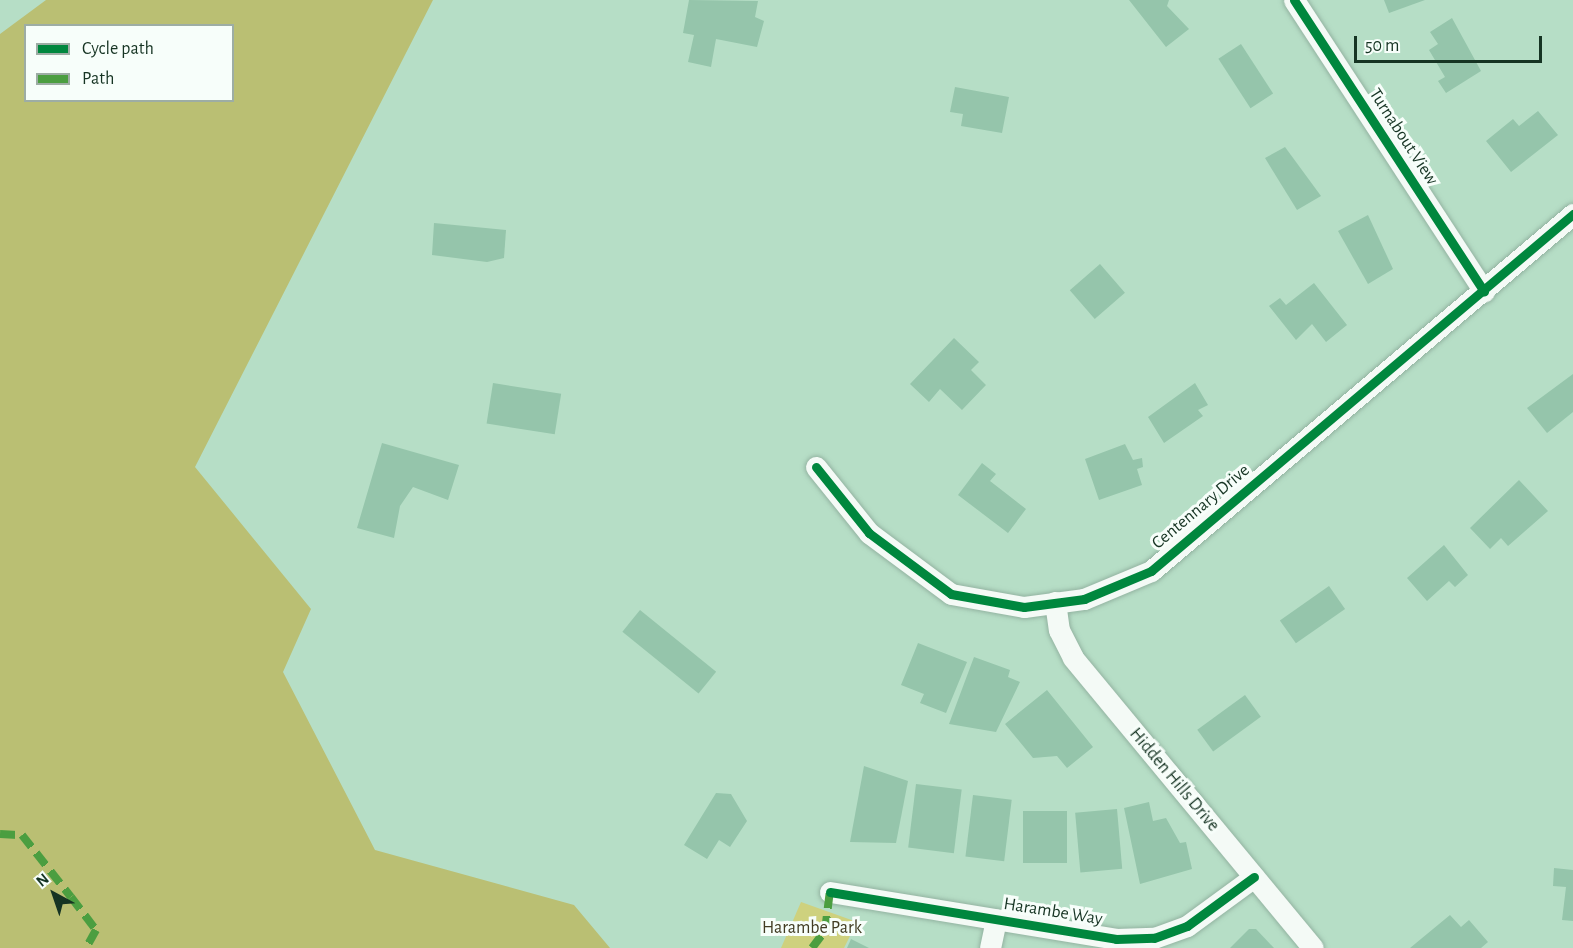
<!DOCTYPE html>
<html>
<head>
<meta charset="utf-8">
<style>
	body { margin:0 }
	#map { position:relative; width:1573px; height:948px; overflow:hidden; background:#b6dec6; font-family:"Alegreya Sans",sans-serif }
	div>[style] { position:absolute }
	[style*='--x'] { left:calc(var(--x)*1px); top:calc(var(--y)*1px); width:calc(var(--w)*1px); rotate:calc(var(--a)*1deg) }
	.green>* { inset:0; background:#ced17e }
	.forest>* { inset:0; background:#babf73 }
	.building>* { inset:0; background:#95c5ab; transform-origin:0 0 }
	.roads { filter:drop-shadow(0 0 2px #93b3a1) drop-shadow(0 0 2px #93b3a1) }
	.street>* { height:21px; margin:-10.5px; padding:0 10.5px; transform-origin:10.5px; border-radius:10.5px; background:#f4faf6 }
	.quiet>* { height:8px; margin-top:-4px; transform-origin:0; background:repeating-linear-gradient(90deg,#4b9e40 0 15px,transparent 0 23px) }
	.cycleway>* { height:9px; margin:-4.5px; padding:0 4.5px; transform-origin:4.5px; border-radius:4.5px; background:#00873e }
	span { translate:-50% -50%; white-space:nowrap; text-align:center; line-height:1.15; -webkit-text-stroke:6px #f7fefa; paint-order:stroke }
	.street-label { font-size:18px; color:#163423 }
	.park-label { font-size:18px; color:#413c23 }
	.legend { position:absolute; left:24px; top:24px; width:210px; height:78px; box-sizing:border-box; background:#f7fefa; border:2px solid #9dada4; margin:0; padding:8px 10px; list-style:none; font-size:18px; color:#163423 }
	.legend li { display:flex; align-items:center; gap:12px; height:30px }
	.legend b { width:30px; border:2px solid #9dada4 }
	.north { position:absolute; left:24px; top:864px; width:60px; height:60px; -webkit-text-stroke:4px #f7fefa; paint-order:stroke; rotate:320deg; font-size:16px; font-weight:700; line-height:24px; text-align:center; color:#163423 }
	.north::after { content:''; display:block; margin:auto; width:21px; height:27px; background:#163423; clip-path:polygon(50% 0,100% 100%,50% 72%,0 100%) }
	.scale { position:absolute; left:1354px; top:36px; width:188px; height:27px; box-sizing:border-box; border:3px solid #163423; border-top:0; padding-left:8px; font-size:18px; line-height:21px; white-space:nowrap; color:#163423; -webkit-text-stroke:4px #f7fefa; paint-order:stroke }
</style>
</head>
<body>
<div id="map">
	<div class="green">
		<div style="clip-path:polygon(801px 902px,857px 922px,844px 948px,781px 948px)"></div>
	</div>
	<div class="forest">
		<div style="clip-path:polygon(evenodd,46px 0,433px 0,195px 467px,311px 609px,283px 672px,375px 850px,574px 905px,610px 948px,0 948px,0 34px,46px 0,26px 26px,232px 26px,232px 100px,26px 100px,26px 26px)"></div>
	</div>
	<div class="building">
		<div style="clip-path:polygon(689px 0,758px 1px,755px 17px,764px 21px,757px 47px,716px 39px,711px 67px,688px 62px,694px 35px,683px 33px)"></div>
		<div style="clip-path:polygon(1129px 0,1169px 0,1167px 6px,1189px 29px,1166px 47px)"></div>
		<div style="clip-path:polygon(1384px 0,1425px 0,1389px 13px)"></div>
		<div style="clip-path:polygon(1452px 18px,1481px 71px,1446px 93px,1438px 81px,1445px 77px,1429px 50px,1438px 44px,1430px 32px)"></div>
		<div style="left:1241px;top:44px;width:59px;height:27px;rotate:57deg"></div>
		<div style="clip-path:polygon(955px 87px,1009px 97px,1002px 133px,961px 126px,963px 114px,950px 112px)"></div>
		<div style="clip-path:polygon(1538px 111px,1558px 135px,1511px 172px,1486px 141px,1513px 119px,1519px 126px)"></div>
		<div style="clip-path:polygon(1285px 147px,1321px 196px,1297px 210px,1265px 158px)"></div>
		<div style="clip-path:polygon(1368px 215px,1393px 269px,1368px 284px,1338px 231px)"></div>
		<div style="clip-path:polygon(434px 223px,506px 230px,504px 258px,487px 262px,432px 255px)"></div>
		<div style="left:1100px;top:264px;width:38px;height:40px;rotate:49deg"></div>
		<div style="clip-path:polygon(1314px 283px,1347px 325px,1326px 342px,1312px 324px,1296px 340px,1269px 306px,1280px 298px,1286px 305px)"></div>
		<div style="clip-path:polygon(954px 338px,979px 362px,971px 370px,986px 385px,962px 410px,940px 389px,929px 402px,910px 384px)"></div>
		<div style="clip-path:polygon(1573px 374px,1573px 412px,1547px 433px,1527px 408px)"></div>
		<div style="left:493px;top:383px;width:69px;height:41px;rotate:9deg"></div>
		<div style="clip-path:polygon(1195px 383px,1208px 405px,1198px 410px,1203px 416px,1164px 443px,1148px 417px)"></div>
		<div style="clip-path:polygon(382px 443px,459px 465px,448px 500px,413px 487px,400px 506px,394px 538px,357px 528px)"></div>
		<div style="clip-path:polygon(1125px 444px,1133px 460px,1142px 458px,1143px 467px,1137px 469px,1142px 485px,1099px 500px,1085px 459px)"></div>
		<div style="clip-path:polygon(982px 463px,996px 474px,990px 481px,1026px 509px,1008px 533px,958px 495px)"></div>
		<div style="clip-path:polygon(1519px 480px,1548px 511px,1508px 546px,1501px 538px,1490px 549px,1470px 528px)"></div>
		<div style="clip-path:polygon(1444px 545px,1468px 575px,1455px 587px,1449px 581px,1427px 601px,1407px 578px)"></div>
		<div style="left:1329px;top:586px;width:28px;height:60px;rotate:55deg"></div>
		<div style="left:640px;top:610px;width:98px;height:28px;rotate:39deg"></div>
		<div style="clip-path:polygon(918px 643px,967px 662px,946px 713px,920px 703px,924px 694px,901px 685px)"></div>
		<div style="clip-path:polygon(974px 657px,1010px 670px,1008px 677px,1020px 682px,996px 732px,949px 724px)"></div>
		<div style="clip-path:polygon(1047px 690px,1093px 747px,1067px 768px,1057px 756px,1033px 758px,1005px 724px)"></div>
		<div style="left:1245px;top:695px;width:27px;height:59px;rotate:54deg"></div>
		<div style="clip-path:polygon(864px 766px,908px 781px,896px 843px,850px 842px)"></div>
		<div style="left:916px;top:784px;width:46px;height:64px;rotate:7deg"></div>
		<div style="clip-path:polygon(716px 793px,731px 794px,747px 821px,730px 847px,719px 840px,707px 859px,684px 845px)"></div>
		<div style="left:973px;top:795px;width:39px;height:62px;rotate:7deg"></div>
		<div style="clip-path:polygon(1149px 802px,1153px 821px,1166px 818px,1180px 843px,1186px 842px,1192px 869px,1140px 884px,1124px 808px)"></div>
		<div style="left:1117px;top:809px;width:60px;height:42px;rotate:85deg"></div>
		<div style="left:1023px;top:811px;width:44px;height:52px"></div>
		<div style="clip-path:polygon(1554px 868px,1573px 870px,1573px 921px,1562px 920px,1566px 887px,1553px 886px)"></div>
		<div style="clip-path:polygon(1450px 915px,1461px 927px,1469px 920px,1488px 942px,1481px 948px,1410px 948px)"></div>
		<div style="clip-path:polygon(1249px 929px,1256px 929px,1274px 948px,1230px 948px)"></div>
		<div style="clip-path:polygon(851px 939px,869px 948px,847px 948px)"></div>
	</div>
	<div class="roads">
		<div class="street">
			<div style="--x:1294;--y:0;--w:348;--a:56.9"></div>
			<div style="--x:816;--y:467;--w:85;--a:51.2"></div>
			<div style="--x:869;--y:533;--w:102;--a:36.6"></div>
			<div style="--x:951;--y:594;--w:74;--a:10.1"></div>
			<div style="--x:1024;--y:607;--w:61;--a:-7.6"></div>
			<div style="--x:1084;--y:599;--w:73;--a:-22.7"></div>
			<div style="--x:1151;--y:571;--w:553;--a:-40.23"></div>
			<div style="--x:1055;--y:602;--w:28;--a:82"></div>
			<div style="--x:1059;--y:630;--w:31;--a:63"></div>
			<div style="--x:1073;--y:658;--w:376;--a:50.4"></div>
			<div style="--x:830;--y:892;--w:290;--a:9.3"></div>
			<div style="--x:1116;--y:939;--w:38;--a:-2"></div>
			<div style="--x:1154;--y:938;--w:35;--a:-20"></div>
			<div style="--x:1187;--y:926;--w:83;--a:-36.2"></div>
			<div style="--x:990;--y:948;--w:29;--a:-78"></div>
		</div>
	</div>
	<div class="quiet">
		<div style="--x:0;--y:834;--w:22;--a:3"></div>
		<div style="--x:22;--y:835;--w:79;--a:51.7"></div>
		<div style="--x:71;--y:897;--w:41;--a:52.9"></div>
		<div style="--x:96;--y:930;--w:21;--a:119"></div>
		<div style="--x:812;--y:948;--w:21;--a:-53"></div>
		<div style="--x:825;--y:931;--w:39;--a:-83"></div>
	</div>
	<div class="cycleway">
		<div style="--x:1294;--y:0;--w:348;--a:56.9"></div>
		<div style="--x:816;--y:467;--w:85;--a:51.2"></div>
		<div style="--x:869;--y:533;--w:102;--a:36.6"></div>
		<div style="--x:951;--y:594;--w:74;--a:10.1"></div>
		<div style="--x:1024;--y:607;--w:61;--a:-7.6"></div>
		<div style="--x:1084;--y:599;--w:73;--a:-22.7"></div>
		<div style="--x:1151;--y:571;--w:553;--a:-40.23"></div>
		<div style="--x:830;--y:892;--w:290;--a:9.3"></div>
		<div style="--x:1116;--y:939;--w:38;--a:-2"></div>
		<div style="--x:1154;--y:938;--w:35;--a:-20"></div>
		<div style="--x:1187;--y:926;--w:83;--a:-36.2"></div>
	</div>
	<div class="street-label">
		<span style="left:1403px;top:137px;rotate:57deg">Turnabout View</span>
		<span style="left:1201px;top:507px;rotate:-40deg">Centennary Drive</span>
		<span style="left:1174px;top:780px;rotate:50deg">Hidden Hills Drive</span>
		<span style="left:1053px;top:912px;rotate:9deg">Harambe Way</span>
	</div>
	<div class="park-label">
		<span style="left:812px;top:928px">Harambe Park</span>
	</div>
	<ul class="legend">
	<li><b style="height:8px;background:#00873e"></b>Cycle path</li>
	<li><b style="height:8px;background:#4b9e40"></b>Path</li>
	</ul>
	<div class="north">N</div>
	<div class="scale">50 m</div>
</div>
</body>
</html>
